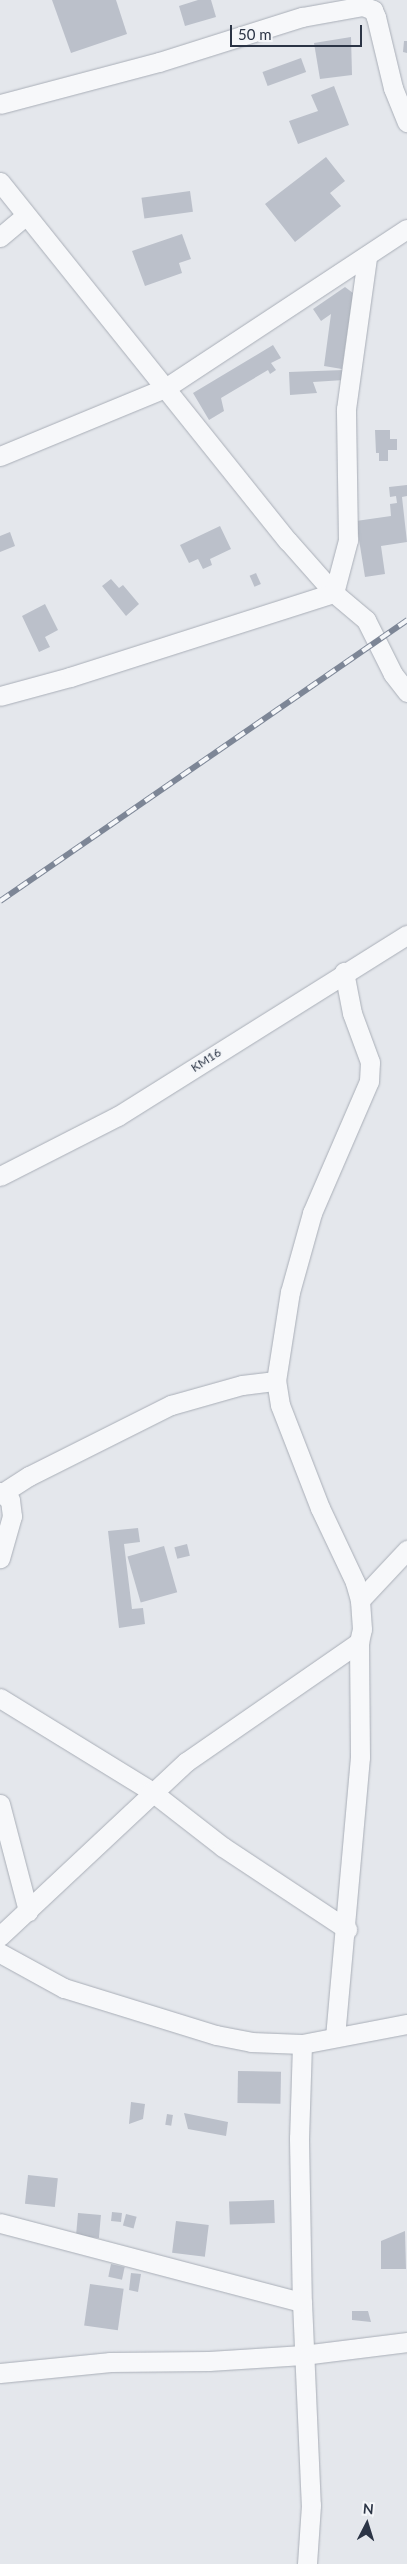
<!DOCTYPE html>
<html>
<head>
<meta charset="utf-8">
<style>
	body { margin:0 }
	#map { position:relative; width:407px; height:2564px; overflow:hidden; background:#e4e7ec; font-family:Lato,sans-serif }
	div>[style] { position:absolute }
	[style*='--x'] { left:calc(var(--x)*1px); top:calc(var(--y)*1px); width:calc(var(--w)*1px); rotate:calc(var(--a)*1deg) }
	.building>* { inset:0; background:#bbc0ca; transform-origin:0 0 }
	.roads { filter:drop-shadow(0 0 1px #a9aeb7) drop-shadow(0 0 1px #a9aeb7) }
	.minor>* { height:19px; margin:-9.5px; padding:0 9.5px; transform-origin:9.5px; border-radius:9.5px; background:#f7f8fa }
	.rail>* { height:5.5px; margin-top:-2.75px; transform-origin:0; background:repeating-linear-gradient(90deg,#f4f6f9 0 11px,#7d8696 0 22px); box-sizing:border-box; border-block:1px solid #7d8696 }
	span { translate:-50% -50%; white-space:nowrap; text-align:center; line-height:1.15; -webkit-text-stroke:4px #f4f6f9; paint-order:stroke }
	.street-label { font-size:12px; color:#2b3445 }
	.north { position:absolute; left:342px; top:2499px; width:50px; height:50px; -webkit-text-stroke:4px #f4f6f9; paint-order:stroke; rotate:5deg; font-size:14px; font-weight:700; line-height:20px; text-align:center; color:#2b3445 }
	.north::after { content:''; display:block; margin:auto; width:18px; height:22px; background:#2b3445; clip-path:polygon(50% 0,100% 100%,50% 72%,0 100%) }
	.scale { position:absolute; left:230px; top:25px; width:132px; height:22px; box-sizing:border-box; border:2px solid #2b3445; border-top:0; padding-left:6px; font-size:15px; line-height:18px; white-space:nowrap; color:#2b3445; -webkit-text-stroke:4px #f4f6f9; paint-order:stroke }
</style>
</head>
<body>
<div id="map">
	<div class="building">
		<div style="clip-path:polygon(52px 0,116px 0,127px 34px,71px 53px)"></div>
		<div style="clip-path:polygon(198px 0,211px 0,216px 17px,185px 26px,179px 6px)"></div>
		<div style="clip-path:polygon(351px 37px,352px 75px,320px 79px,314px 43px)"></div>
		<div style="clip-path:polygon(404px 41px,407px 41px,407px 53px,403px 52px)"></div>
		<div style="left:301px;top:58px;width:15px;height:41px;rotate:70deg"></div>
		<div style="clip-path:polygon(334px 86px,349px 125px,298px 144px,289px 121px,318px 111px,311px 95px)"></div>
		<div style="clip-path:polygon(326px 157px,345px 181px,330px 193px,341px 206px,295px 242px,265px 204px)"></div>
		<div style="left:190px;top:191px;width:21px;height:49px;rotate:82deg"></div>
		<div style="clip-path:polygon(182px 234px,191px 259px,179px 263px,182px 273px,145px 286px,132px 251px)"></div>
		<div style="clip-path:polygon(345px 287px,353px 293px,342px 369px,324px 366px,331px 314px,321px 321px,313px 309px)"></div>
		<div style="clip-path:polygon(273px 345px,281px 358px,271px 363px,276px 370px,270px 374px,268px 370px,221px 398px,224px 411px,209px 420px,193px 393px)"></div>
		<div style="clip-path:polygon(344px 370px,344px 380px,313px 382px,317px 393px,290px 395px,289px 372px)"></div>
		<div style="clip-path:polygon(375px 430px,390px 430px,390px 439px,397px 439px,397px 450px,388px 450px,388px 461px,379px 461px,379px 453px,376px 453px)"></div>
		<div style="clip-path:polygon(407px 485px,407px 496px,402px 497px,407px 542px,381px 546px,385px 574px,365px 577px,356px 521px,391px 516px,390px 504px,397px 503px,396px 496px,390px 497px,389px 487px)"></div>
		<div style="clip-path:polygon(220px 526px,231px 549px,210px 559px,212px 565px,203px 569px,198px 559px,189px 563px,180px 545px)"></div>
		<div style="clip-path:polygon(10px 532px,15px 546px,0 552px,0 536px)"></div>
		<div style="left:256px;top:573px;width:12px;height:7px;rotate:66deg"></div>
		<div style="clip-path:polygon(111px 579px,119px 588px,123px 585px,139px 604px,126px 616px,102px 586px)"></div>
		<div style="clip-path:polygon(45px 604px,58px 630px,45px 637px,50px 647px,39px 652px,22px 616px)"></div>
		<div style="clip-path:polygon(138px 1528px,140px 1542px,124px 1544px,132px 1609px,143px 1608px,145px 1624px,119px 1628px,108px 1531px)"></div>
		<div style="left:187px;top:1544px;width:12px;height:13px;rotate:76deg"></div>
		<div style="left:164px;top:1546px;width:48px;height:38px;rotate:74deg"></div>
		<div style="left:238px;top:2071px;width:43px;height:32px;rotate:1deg"></div>
		<div style="clip-path:polygon(131px 2102px,145px 2104px,143px 2119px,129px 2124px)"></div>
		<div style="clip-path:polygon(184px 2113px,228px 2122px,226px 2136px,188px 2129px)"></div>
		<div style="left:167px;top:2114px;width:6px;height:11px;rotate:9deg"></div>
		<div style="left:28px;top:2175px;width:30px;height:29px;rotate:6deg"></div>
		<div style="left:274px;top:2200px;width:23px;height:45px;rotate:88deg"></div>
		<div style="left:112px;top:2212px;width:10px;height:9px;rotate:6deg"></div>
		<div style="left:78px;top:2213px;width:23px;height:23px;rotate:5deg"></div>
		<div style="left:126px;top:2214px;width:11px;height:12px;rotate:15deg"></div>
		<div style="left:176px;top:2221px;width:33px;height:32px;rotate:7deg"></div>
		<div style="clip-path:polygon(405px 2231px,406px 2269px,381px 2269px,381px 2241px)"></div>
		<div style="left:111px;top:2264px;width:14px;height:13px;rotate:12deg"></div>
		<div style="clip-path:polygon(131px 2273px,141px 2274px,138px 2292px,129px 2290px)"></div>
		<div style="left:90px;top:2284px;width:34px;height:42px;rotate:8deg"></div>
		<div style="clip-path:polygon(352px 2311px,368px 2311px,371px 2322px,352px 2320px)"></div>
	</div>
	<div class="roads">
		<div class="minor">
			<div style="--x:0;--y:104;--w:164;--a:-14.8"></div>
			<div style="--x:159;--y:62;--w:150;--a:-17.5"></div>
			<div style="--x:302;--y:17;--w:62;--a:-10.2"></div>
			<div style="--x:363;--y:6;--w:11;--a:22"></div>
			<div style="--x:373;--y:10;--w:8;--a:67"></div>
			<div style="--x:376;--y:17;--w:73;--a:76.5"></div>
			<div style="--x:393;--y:88;--w:37;--a:68"></div>
			<div style="--x:0;--y:182;--w:460;--a:51.3"></div>
			<div style="--x:288;--y:541;--w:69;--a:48.5"></div>
			<div style="--x:334;--y:593;--w:42;--a:40.2"></div>
			<div style="--x:366;--y:620;--w:60;--a:63.4"></div>
			<div style="--x:393;--y:674;--w:23;--a:52"></div>
			<div style="--x:0;--y:237;--w:33;--a:-40"></div>
			<div style="--x:0;--y:456;--w:181;--a:-22.4"></div>
			<div style="--x:167;--y:387;--w:287;--a:-33.4"></div>
			<div style="--x:0;--y:696;--w:73;--a:-15.2"></div>
			<div style="--x:70;--y:677;--w:277;--a:-17.7"></div>
			<div style="--x:334;--y:593;--w:55;--a:-75.2"></div>
			<div style="--x:348;--y:540;--w:131;--a:-90.9"></div>
			<div style="--x:346;--y:409;--w:153;--a:-82.1"></div>
			<div style="--x:0;--y:1176;--w:132;--a:-27"></div>
			<div style="--x:118;--y:1116;--w:341;--a:-32.1"></div>
			<div style="--x:0;--y:1492;--w:13;--a:39"></div>
			<div style="--x:10;--y:1500;--w:16;--a:83"></div>
			<div style="--x:12;--y:1516;--w:44;--a:105.9"></div>
			<div style="--x:4;--y:1492;--w:30;--a:-33"></div>
			<div style="--x:29;--y:1476;--w:159;--a:-26.6"></div>
			<div style="--x:171;--y:1405;--w:74;--a:-15.7"></div>
			<div style="--x:242;--y:1385;--w:34;--a:-7"></div>
			<div style="--x:360;--y:1600;--w:69;--a:-46.8"></div>
			<div style="--x:0;--y:1698;--w:177;--a:31.6"></div>
			<div style="--x:151;--y:1791;--w:91;--a:37.9"></div>
			<div style="--x:223;--y:1847;--w:149;--a:33.5"></div>
			<div style="--x:0;--y:1804;--w:111;--a:75.3"></div>
			<div style="--x:0;--y:1936;--w:255;--a:-43.1"></div>
			<div style="--x:186;--y:1762;--w:211;--a:-34.7"></div>
			<div style="--x:359;--y:1642;--w:13;--a:-77"></div>
			<div style="--x:362;--y:1629;--w:29;--a:-94"></div>
			<div style="--x:360;--y:1600;--w:19;--a:-106"></div>
			<div style="--x:355;--y:1582;--w:82;--a:-115.3"></div>
			<div style="--x:320;--y:1508;--w:110;--a:-111.2"></div>
			<div style="--x:280;--y:1405;--w:24;--a:-99"></div>
			<div style="--x:276;--y:1381;--w:90;--a:-81.1"></div>
			<div style="--x:290;--y:1292;--w:82;--a:-74.4"></div>
			<div style="--x:312;--y:1213;--w:144;--a:-66.6"></div>
			<div style="--x:369;--y:1081;--w:19;--a:-87"></div>
			<div style="--x:370;--y:1062;--w:52;--a:-110.2"></div>
			<div style="--x:352;--y:1013;--w:42;--a:-101"></div>
			<div style="--x:0;--y:1953;--w:73;--a:28.7"></div>
			<div style="--x:64;--y:1988;--w:159;--a:17.2"></div>
			<div style="--x:216;--y:2035;--w:36;--a:11"></div>
			<div style="--x:251;--y:2042;--w:51;--a:2.2"></div>
			<div style="--x:302;--y:2044;--w:107;--a:-10.8"></div>
			<div style="--x:335;--y:2037;--w:281;--a:-84.9"></div>
			<div style="--x:360;--y:1757;--w:115;--a:-90.5"></div>
			<div style="--x:302;--y:2044;--w:94;--a:91.8"></div>
			<div style="--x:299;--y:2138;--w:164;--a:89"></div>
			<div style="--x:302;--y:2302;--w:203;--a:87.5"></div>
			<div style="--x:311;--y:2505;--w:59;--a:93.9"></div>
			<div style="--x:0;--y:2223;--w:312;--a:14.7"></div>
			<div style="--x:0;--y:2373;--w:111;--a:-5.7"></div>
			<div style="--x:110;--y:2362;--w:99;--a:-0.6"></div>
			<div style="--x:209;--y:2361;--w:94;--a:-3.7"></div>
			<div style="--x:303;--y:2355;--w:105;--a:-7.1"></div>
		</div>
	</div>
	<div class="rail">
		<div style="--x:0;--y:901;--w:495;--a:-34.6"></div>
	</div>
	<div class="street-label">
		<span style="left:206px;top:1060px;rotate:-33deg">KM16</span>
	</div>
	<div class="north">N</div>
	<div class="scale">50 m</div>
</div>
</body>
</html>
